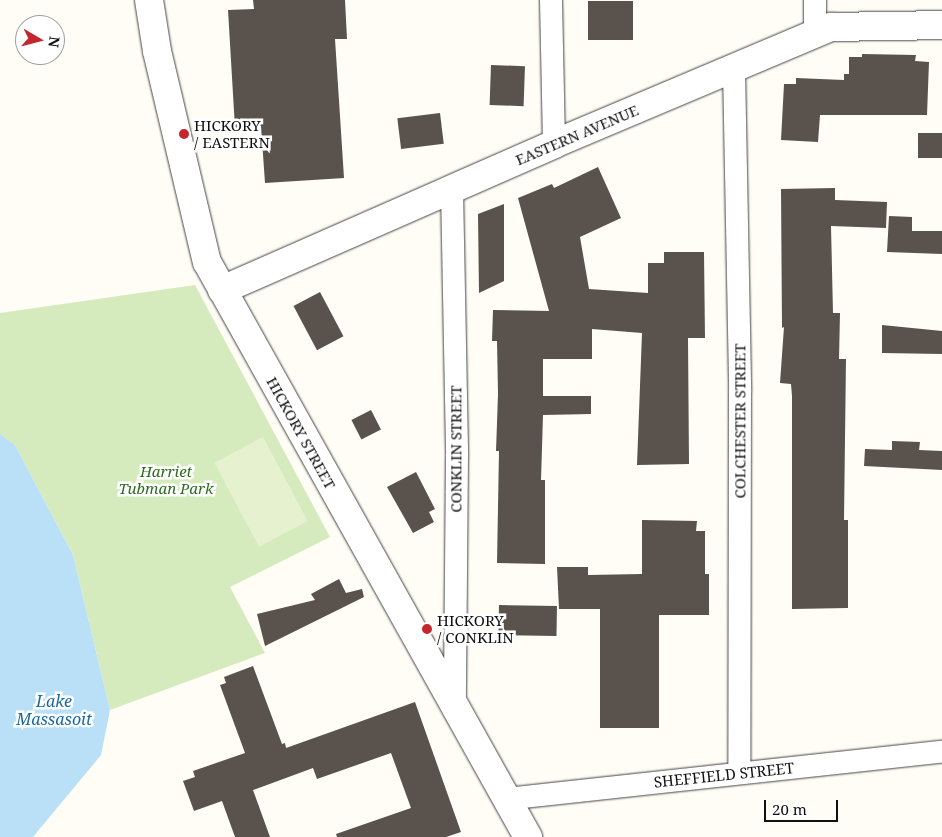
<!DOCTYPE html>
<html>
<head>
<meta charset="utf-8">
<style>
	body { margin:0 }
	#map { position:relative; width:942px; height:837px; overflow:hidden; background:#fffdf5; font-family:"Noto Serif",serif }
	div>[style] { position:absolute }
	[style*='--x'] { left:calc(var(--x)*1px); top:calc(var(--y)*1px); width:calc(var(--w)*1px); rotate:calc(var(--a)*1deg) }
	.green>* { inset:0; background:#d5ebbd }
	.pitch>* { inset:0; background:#e6f2cf; transform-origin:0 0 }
	.water>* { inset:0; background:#b9e0f7 }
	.building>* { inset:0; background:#5a524d; transform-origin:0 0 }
	.roads { filter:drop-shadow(0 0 1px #444) drop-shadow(0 0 1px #444) }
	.minor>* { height:22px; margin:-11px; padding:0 11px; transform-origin:11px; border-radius:11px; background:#fff }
	.tertiary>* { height:28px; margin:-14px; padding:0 14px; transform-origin:14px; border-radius:14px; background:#fff }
	.dots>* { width:14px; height:14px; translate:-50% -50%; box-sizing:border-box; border:2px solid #fff; border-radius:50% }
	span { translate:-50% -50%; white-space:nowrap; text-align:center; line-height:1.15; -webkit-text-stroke:5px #fff; paint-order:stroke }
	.poi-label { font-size:15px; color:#111 }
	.left { translate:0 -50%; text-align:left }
	.street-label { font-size:15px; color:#111 }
	.park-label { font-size:15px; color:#2f6b1f; font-style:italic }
	.water-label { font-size:16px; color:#1768a6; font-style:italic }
	.north { position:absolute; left:15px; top:15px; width:50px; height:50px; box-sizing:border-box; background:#fff; border:1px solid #a0a0a0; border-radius:50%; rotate:98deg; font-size:14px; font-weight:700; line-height:20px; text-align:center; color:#111 }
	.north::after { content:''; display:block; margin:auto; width:18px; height:22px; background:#c4262e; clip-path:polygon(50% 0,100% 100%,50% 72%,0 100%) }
	.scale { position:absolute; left:764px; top:800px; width:74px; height:22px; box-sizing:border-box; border:2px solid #111; border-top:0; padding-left:6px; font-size:15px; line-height:18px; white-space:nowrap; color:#111; -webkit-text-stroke:4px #fff; paint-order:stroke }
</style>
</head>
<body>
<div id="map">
	<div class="green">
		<div style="clip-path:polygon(195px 285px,330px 537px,230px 587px,265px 653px,110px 710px,73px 555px,15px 445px,0 434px,0 313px)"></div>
	</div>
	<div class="pitch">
		<div style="left:263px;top:437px;width:95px;height:55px;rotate:62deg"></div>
	</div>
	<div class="water">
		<div style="clip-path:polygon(0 434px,15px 445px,73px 555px,110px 710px,101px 755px,33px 837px,0 837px)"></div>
	</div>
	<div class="building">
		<div style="clip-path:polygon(253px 0,345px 0,347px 39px,335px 39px,344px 178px,265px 183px,261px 126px,235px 128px,228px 10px,254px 9px)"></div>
		<div style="left:588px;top:1px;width:45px;height:39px"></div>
		<div style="clip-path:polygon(862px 54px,916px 55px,915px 61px,929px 62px,927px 115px,820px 115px,818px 142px,781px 140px,784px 84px,796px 84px,796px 78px,844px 80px,844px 74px,849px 74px,849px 57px,862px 57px)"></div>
		<div style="left:491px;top:65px;width:34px;height:40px;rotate:2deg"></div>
		<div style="left:440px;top:113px;width:31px;height:43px;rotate:83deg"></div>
		<div style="left:918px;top:133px;width:24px;height:25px"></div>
		<div style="clip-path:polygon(598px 167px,621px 218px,580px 237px,589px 289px,648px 293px,648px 263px,664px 263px,664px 252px,704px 252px,705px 338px,688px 338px,689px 464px,637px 465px,642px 333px,592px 329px,592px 359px,543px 359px,543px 396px,591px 396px,591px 414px,543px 415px,541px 480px,545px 480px,545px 564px,497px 563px,499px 451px,496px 451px,498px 394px,497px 341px,492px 341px,493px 310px,549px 311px,518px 198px,552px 184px,554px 188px)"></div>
		<div style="clip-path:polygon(835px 188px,835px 200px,887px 202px,886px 228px,831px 226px,833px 313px,840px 313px,839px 359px,846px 359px,844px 520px,848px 520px,848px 608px,792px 609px,792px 396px,791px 384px,780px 383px,784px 327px,782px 328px,781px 189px)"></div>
		<div style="clip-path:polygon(504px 204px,504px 281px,479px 293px,478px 214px)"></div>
		<div style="clip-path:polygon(889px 216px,912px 217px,912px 231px,942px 231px,942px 254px,887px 252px)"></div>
		<div style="left:320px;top:292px;width:50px;height:30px;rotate:62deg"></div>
		<div style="clip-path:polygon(882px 325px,942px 331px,942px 354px,882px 353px)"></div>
		<div style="left:371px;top:410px;width:22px;height:22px;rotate:63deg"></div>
		<div style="clip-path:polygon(892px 441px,920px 442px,919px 450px,942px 451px,942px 470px,864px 466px,865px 449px,892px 450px)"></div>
		<div style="clip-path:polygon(416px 472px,435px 509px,429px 512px,434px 522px,413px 533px,387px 487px)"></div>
		<div style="clip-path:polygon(642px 520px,697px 521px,696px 531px,705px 531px,705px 574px,709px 574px,709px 615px,659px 615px,659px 728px,600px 728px,600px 609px,559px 609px,557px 567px,588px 567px,588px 575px,642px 574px)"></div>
		<div style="clip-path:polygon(339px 579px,346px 593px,362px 589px,364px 597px,265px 646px,257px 614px,315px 600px,311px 594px)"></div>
		<div style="left:499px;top:605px;width:58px;height:30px;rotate:1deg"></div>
		<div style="clip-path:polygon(253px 666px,282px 744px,285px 743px,286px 748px,415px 702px,461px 832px,446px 837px,337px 837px,336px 834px,411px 808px,391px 753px,317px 779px,313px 768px,253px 790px,270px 837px,235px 837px,222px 801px,194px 811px,183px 781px,195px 777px,193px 771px,245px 753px,220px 685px,226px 683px,224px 677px)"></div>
	</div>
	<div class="roads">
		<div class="minor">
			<div style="--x:551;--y:0;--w:144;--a:88.8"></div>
			<div style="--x:815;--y:34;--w:34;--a:-90"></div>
			<div style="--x:734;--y:68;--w:323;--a:88.9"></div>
			<div style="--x:740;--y:391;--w:382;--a:90.1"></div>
			<div style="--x:452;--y:189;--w:267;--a:88.9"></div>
			<div style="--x:457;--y:456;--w:252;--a:90.5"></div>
			<div style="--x:506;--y:799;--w:439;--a:-6.2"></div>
		</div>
		<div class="tertiary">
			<div style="--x:149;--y:0;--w:52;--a:81.1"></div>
			<div style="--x:157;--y:51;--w:217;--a:76.7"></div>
			<div style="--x:207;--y:262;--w:659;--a:60.83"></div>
			<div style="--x:222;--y:290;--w:363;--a:-23.7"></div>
			<div style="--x:554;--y:144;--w:301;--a:-22.9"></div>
			<div style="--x:831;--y:27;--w:111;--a:-1"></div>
		</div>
	</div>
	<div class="dots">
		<div style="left:184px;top:134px;background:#c4262e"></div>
		<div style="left:427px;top:629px;background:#c4262e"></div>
	</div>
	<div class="poi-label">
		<span class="left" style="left:194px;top:134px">HICKORY<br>/ EASTERN</span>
		<span class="left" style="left:437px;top:629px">HICKORY<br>/ CONKLIN</span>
	</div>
	<div class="street-label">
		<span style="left:577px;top:135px;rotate:-23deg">EASTERN AVENUE</span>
		<span style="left:740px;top:421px;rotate:-90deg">COLCHESTER STREET</span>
		<span style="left:301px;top:433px;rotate:61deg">HICKORY STREET</span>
		<span style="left:456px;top:449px;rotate:-90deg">CONKLIN STREET</span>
		<span style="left:724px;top:775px;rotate:-6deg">SHEFFIELD STREET</span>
	</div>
	<div class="park-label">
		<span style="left:166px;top:480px">Harriet<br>Tubman Park</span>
	</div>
	<div class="water-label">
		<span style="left:54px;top:710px">Lake<br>Massasoit</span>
	</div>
	<div class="north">N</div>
	<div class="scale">20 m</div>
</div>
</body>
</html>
